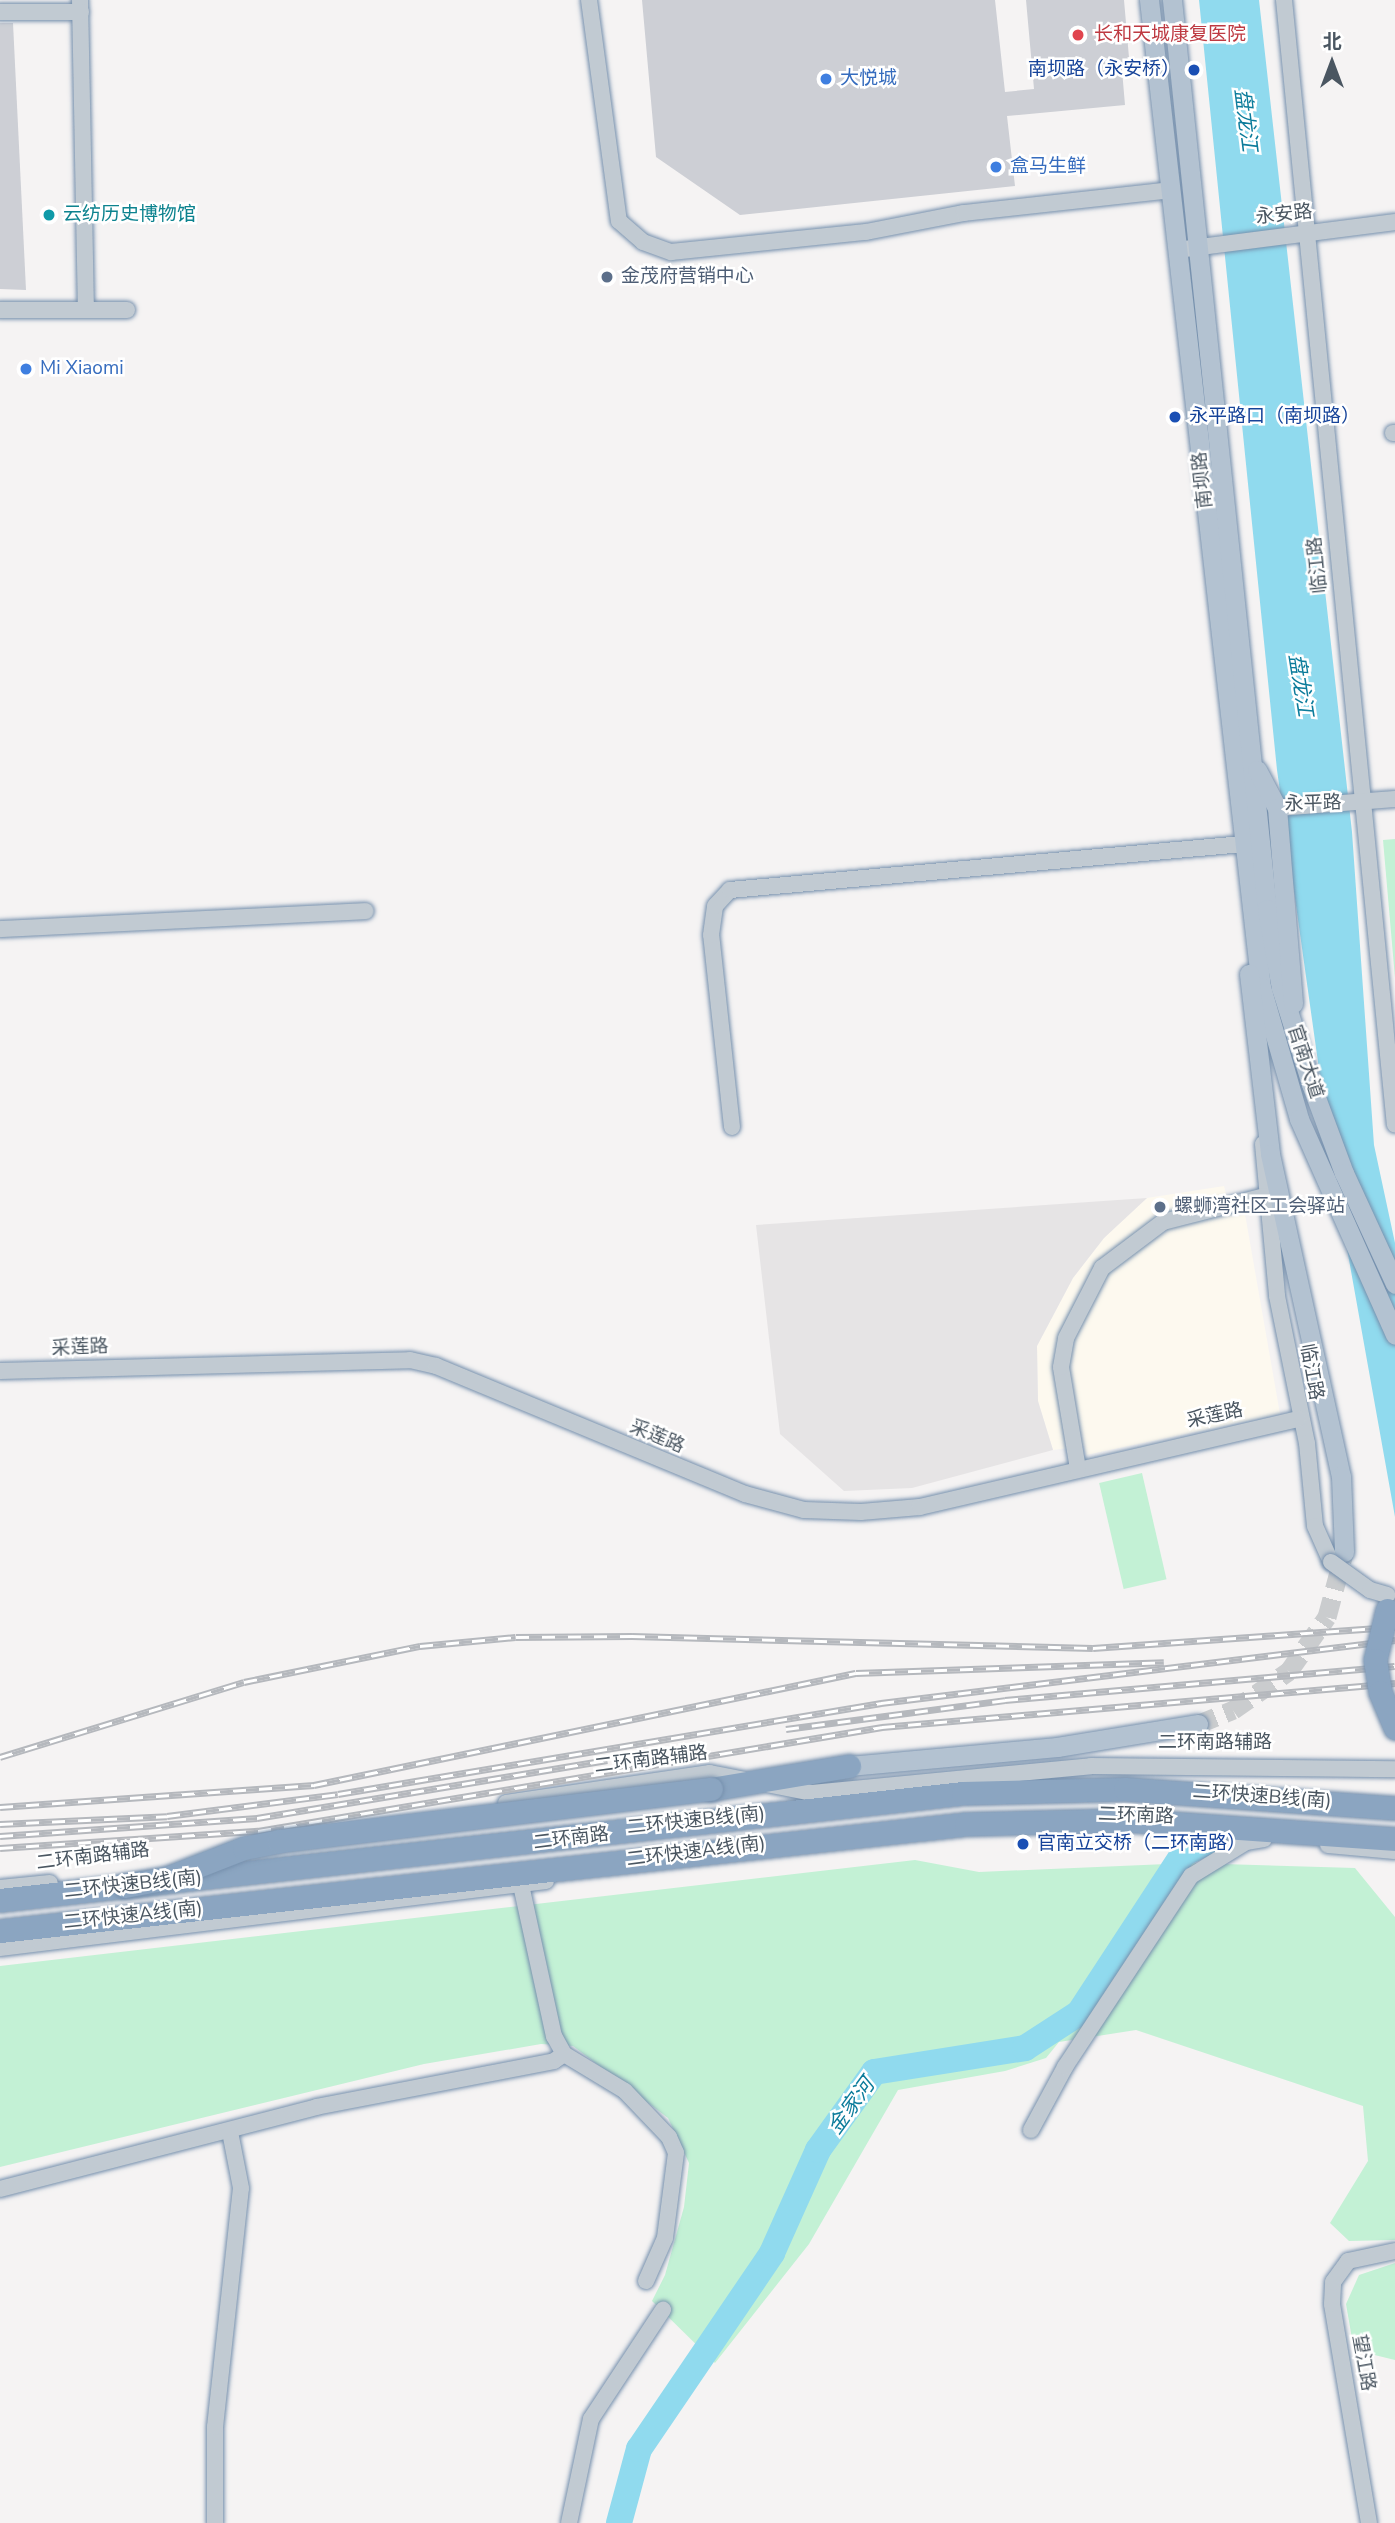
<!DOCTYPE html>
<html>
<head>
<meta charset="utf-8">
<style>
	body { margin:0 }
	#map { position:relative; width:1395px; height:2523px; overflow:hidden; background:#f5f3f3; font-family:"Nunito Sans","Noto Sans SC",sans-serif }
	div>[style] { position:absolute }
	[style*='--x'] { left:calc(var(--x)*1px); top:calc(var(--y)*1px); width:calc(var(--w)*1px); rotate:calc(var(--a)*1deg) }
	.commercial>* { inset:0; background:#fdf9ef }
	.education>* { inset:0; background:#e6e4e5 }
	.green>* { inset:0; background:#c3f1d5; transform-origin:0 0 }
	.water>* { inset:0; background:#90daee }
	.river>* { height:26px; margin:-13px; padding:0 13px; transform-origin:13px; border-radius:13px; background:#90daee }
	.building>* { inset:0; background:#cdcfd5 }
	.major-tunnel>* { height:19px; margin-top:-9.5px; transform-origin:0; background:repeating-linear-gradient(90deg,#caccce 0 19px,transparent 0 29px) }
	.roads { filter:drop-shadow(0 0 2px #7690ad) drop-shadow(0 0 2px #7690ad) }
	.minor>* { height:16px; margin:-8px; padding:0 8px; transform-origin:8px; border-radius:8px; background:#c1cad2 }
	.major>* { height:19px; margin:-9.5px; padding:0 9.5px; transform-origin:9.5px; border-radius:9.5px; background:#b3c2d1 }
	.highway>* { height:23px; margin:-11.5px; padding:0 11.5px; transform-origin:11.5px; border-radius:11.5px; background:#8ba5c1 }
	.rail>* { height:7px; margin-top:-3.5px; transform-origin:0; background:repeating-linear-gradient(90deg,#fff 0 13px,#b5b8bd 0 26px); box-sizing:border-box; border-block:2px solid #b5b8bd }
	.bridges { filter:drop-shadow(0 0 2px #7690ad) drop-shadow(0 0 2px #7690ad) }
	.minor-bridge>* { height:16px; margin:-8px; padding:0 8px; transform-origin:8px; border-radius:8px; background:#c1cad2 }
	.highway-bridge>* { height:23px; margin:-11.5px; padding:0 11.5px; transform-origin:11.5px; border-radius:11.5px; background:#8ba5c1 }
	.dots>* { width:19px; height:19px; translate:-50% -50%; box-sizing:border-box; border:4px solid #fff; border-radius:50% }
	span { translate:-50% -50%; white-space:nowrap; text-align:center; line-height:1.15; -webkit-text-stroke:5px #fff; paint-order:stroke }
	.health-label { font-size:19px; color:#be3a42 }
	.left { translate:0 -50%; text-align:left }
	.transit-label { font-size:19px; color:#164399 }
	.right { translate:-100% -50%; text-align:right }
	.shop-label { font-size:19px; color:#366cbe }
	.culture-label { font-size:19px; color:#0d838f }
	.street-label { font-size:19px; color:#4a5661 }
	.service-label { font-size:19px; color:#4e5e75 }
	.water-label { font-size:21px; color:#0c7c9b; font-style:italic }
	.north { position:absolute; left:1297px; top:28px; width:70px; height:70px; -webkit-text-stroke:5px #fff; paint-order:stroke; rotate:0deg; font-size:19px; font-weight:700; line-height:28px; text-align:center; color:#4a5661 }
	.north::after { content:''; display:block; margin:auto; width:24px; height:32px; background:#4a5661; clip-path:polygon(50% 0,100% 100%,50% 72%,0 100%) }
</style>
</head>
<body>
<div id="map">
	<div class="commercial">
		<div style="clip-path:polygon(1224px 1186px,1232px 1217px,1245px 1214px,1280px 1414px,1086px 1455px,1084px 1446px,1053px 1450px,1038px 1401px,1037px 1346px,1073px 1278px,1104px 1238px,1147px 1198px)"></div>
	</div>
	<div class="education">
		<div style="clip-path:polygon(1147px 1198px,1104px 1238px,1073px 1278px,1037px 1346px,1038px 1401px,1053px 1450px,912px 1488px,844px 1491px,780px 1434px,756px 1225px)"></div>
	</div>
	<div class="green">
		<div style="clip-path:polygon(1395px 839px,1395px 978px,1383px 840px)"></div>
		<div style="left:1142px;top:1473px;width:109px;height:44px;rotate:77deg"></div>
		<div style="clip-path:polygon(915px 1860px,979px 1872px,1190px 1863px,1355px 1868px,1395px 1917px,1395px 2240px,1349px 2241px,1330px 2223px,1368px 2161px,1363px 2106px,1136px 2030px,1059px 2042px,1046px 2058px,1005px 2071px,898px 2090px,809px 2244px,715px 2363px,652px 2301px,665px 2275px,684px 2207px,689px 2163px,668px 2118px,573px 2046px,541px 2044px,424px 2064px,0 2167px,0 1966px)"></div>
		<div style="clip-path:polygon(1395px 2263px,1395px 2360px,1354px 2350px,1346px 2304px,1359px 2275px)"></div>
	</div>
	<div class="water">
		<div style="clip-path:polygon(1199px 0,1259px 0,1352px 832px,1374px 1145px,1395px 1243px,1395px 1517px,1334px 1176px,1277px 770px)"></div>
	</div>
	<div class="river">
		<div style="--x:619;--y:2523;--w:77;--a:-74.9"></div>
		<div style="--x:639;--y:2449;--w:237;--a:-55.8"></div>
		<div style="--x:772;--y:2253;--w:113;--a:-65.9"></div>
		<div style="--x:818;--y:2150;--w:96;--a:-54.3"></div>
		<div style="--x:874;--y:2072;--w:153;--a:-9"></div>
		<div style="--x:1025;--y:2048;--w:64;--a:-32.9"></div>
		<div style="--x:1079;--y:2013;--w:190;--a:-56.8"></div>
		<div style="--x:1183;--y:1854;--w:32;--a:-26"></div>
	</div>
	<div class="building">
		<div style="clip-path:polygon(642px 0,995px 0,1005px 92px,1034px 89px,1026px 0,1124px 0,1130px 69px,1122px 70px,1125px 105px,1007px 116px,1015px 186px,740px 215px,656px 157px)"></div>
		<div style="clip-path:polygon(0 23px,13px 23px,26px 290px,0 289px)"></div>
	</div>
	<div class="major-tunnel">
		<div style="--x:1198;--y:1724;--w:38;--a:-22"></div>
		<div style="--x:1233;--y:1710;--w:68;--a:-34.9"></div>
		<div style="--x:1289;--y:1671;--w:66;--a:-54.9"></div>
		<div style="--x:1327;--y:1617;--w:66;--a:-75.1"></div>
	</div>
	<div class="roads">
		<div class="minor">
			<div style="--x:80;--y:0;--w:310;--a:88.9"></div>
			<div style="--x:589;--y:0;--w:223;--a:82.3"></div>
			<div style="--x:619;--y:221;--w:32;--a:41"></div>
			<div style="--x:643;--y:242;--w:30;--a:20"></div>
			<div style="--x:671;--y:252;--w:196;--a:-5.9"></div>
			<div style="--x:866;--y:232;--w:100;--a:-11"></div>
			<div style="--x:964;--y:213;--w:208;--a:-6.3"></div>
			<div style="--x:1284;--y:0;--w:1130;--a:84.37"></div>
			<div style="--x:0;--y:12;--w:81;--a:0"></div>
			<div style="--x:1177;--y:250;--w:220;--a:-7.3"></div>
			<div style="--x:0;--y:310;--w:127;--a:0"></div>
			<div style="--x:1393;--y:433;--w:2;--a:0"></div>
			<div style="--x:1277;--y:808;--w:118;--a:-4.4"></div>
			<div style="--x:0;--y:929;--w:366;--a:-2.8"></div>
			<div style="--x:732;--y:1127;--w:193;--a:-96.2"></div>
			<div style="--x:711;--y:935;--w:29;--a:-82"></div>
			<div style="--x:715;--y:906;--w:22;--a:-47"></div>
			<div style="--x:730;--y:890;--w:515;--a:-5.12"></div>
			<div style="--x:1263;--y:1144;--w:153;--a:84.7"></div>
			<div style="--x:1277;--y:1296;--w:150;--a:78.5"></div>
			<div style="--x:1307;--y:1443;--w:83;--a:84.5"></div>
			<div style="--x:1315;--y:1526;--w:39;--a:66"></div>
			<div style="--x:0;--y:1371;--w:410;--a:-1.5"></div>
			<div style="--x:410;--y:1360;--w:27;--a:13"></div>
			<div style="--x:436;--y:1366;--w:334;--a:22.5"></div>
			<div style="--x:745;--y:1494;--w:61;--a:15.2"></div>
			<div style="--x:804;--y:1510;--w:57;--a:2"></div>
			<div style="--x:861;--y:1512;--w:59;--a:-4.8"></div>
			<div style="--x:920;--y:1507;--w:388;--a:-13.1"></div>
			<div style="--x:1078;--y:1469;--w:103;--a:-99.5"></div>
			<div style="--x:1061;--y:1367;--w:29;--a:-80"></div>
			<div style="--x:1066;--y:1338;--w:79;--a:-62.8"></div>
			<div style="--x:1102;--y:1268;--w:76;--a:-37"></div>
			<div style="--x:1163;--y:1222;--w:105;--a:-14.3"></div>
			<div style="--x:506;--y:1803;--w:206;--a:-8.4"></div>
			<div style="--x:710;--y:1773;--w:104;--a:11.1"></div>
			<div style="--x:812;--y:1793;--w:280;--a:-5.5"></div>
			<div style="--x:1091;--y:1766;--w:304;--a:0.6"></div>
			<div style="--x:1328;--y:1845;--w:67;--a:5.1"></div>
			<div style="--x:521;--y:1885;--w:155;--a:77.7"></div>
			<div style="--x:554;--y:2036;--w:21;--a:61"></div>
			<div style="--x:564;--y:2054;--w:71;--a:31.2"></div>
			<div style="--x:625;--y:2091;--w:64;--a:46.3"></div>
			<div style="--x:669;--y:2137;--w:17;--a:66"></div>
			<div style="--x:676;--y:2153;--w:86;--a:97.4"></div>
			<div style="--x:665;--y:2238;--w:47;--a:113.8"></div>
			<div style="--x:0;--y:1888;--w:50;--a:-5.7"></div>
			<div style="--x:0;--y:1948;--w:550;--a:-7"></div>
			<div style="--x:1031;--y:2130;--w:72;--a:-61.6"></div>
			<div style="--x:1065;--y:2067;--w:229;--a:-56.6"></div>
			<div style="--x:1191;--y:1876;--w:65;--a:-31.7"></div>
			<div style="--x:1246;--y:1842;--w:18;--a:-9"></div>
			<div style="--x:0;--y:2189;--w:326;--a:-14.5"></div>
			<div style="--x:316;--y:2107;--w:242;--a:-10.9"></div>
			<div style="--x:554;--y:2061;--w:12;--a:-35"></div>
			<div style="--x:215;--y:2523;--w:96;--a:-90"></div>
			<div style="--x:215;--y:2427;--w:240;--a:-83.8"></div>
			<div style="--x:241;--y:2188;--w:57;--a:-101.1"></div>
			<div style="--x:569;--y:2523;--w:106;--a:-78.1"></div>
			<div style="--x:591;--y:2419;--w:131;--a:-56.6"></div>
			<div style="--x:1369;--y:2523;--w:222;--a:-99.6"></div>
			<div style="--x:1332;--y:2304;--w:22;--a:-87"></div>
			<div style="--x:1333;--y:2282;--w:26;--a:-54"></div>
			<div style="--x:1348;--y:2261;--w:48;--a:-12"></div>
		</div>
		<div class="major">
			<div style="--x:1149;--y:0;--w:993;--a:83.53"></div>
			<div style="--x:1261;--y:987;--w:137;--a:73.9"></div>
			<div style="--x:1299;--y:1119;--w:236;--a:66"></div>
			<div style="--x:1172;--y:0;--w:914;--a:84.03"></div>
			<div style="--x:1267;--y:909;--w:80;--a:80"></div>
			<div style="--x:1281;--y:988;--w:101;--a:72.6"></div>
			<div style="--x:1311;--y:1084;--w:95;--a:69.7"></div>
			<div style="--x:1344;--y:1173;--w:122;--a:65.3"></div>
			<div style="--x:1257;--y:770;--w:43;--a:62.2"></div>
			<div style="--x:1277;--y:808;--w:196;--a:85.3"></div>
			<div style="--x:1249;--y:974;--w:181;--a:83.3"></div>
			<div style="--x:1270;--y:1154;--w:330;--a:77.6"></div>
			<div style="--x:1341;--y:1476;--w:76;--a:87.7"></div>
			<div style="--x:849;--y:1766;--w:209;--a:-5.2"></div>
			<div style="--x:1057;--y:1747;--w:143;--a:-9.3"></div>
		</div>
		<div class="highway">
			<div style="--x:711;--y:1789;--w:140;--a:-9.5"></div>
			<div style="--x:0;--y:1900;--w:969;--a:-6.34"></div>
			<div style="--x:963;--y:1793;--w:162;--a:-1.4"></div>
			<div style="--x:1125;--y:1789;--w:271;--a:4"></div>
			<div style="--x:0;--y:1931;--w:972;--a:-6.32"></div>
			<div style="--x:966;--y:1824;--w:159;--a:-1.4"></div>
			<div style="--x:1125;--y:1820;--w:271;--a:4"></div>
		</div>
	</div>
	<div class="rail">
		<div style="--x:786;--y:1729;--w:221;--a:-7.5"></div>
		<div style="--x:1005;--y:1700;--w:391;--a:-5"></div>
		<div style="--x:0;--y:1757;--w:255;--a:-17.1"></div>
		<div style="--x:244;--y:1682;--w:180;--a:-11.6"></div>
		<div style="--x:420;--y:1646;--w:96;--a:-5.4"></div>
		<div style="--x:516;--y:1637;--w:116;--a:-0.5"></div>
		<div style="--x:632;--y:1636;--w:461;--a:1.5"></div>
		<div style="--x:1093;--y:1648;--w:303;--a:-4"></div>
		<div style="--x:0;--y:1807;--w:315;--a:-4"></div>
		<div style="--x:314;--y:1785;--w:553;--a:-11.68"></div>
		<div style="--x:856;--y:1673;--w:308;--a:-2"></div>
		<div style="--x:0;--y:1824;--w:167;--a:-2.7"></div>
		<div style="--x:167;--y:1816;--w:172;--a:-7.3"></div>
		<div style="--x:338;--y:1794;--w:551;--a:-9.51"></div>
		<div style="--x:881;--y:1703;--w:518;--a:-6.99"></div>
		<div style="--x:0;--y:1836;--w:258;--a:-4"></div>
		<div style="--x:257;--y:1818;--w:355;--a:-9.4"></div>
		<div style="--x:0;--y:1848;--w:259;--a:-3.8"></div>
		<div style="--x:258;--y:1831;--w:633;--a:-9.46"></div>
		<div style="--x:882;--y:1727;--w:515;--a:-4.9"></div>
	</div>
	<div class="bridges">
		<div class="minor-bridge">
			<div style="--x:1331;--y:1562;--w:48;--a:35.7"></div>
			<div style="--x:1370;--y:1590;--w:18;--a:16"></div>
		</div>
		<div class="highway-bridge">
			<div style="--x:1387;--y:1610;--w:51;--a:103.5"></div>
			<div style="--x:1375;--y:1660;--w:32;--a:81"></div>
			<div style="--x:1380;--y:1692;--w:39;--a:67"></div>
			<div style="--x:125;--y:1886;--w:43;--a:-10.8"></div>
			<div style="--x:167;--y:1878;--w:83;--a:-21.3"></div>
			<div style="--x:244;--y:1848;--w:36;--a:-11"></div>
			<div style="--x:279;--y:1841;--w:435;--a:-6.9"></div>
		</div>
	</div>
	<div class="dots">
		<div style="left:1078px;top:35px;background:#e0444e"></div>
		<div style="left:1194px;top:70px;background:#1a4fb4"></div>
		<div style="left:826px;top:79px;background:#3f7fe0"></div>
		<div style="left:996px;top:167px;background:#3f7fe0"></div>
		<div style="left:49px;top:215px;background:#0f9aa8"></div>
		<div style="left:607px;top:277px;background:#5c6f8a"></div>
		<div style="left:26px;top:369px;background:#3f7fe0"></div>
		<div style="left:1175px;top:417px;background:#1a4fb4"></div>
		<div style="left:1160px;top:1207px;background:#5c6f8a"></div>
		<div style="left:1023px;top:1844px;background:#1a4fb4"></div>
	</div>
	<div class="health-label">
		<span class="left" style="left:1094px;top:35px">长和天城康复医院</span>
	</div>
	<div class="transit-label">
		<span class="right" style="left:1180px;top:70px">南坝路（永安桥）</span>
		<span class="left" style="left:1189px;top:417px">永平路口（南坝路）</span>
		<span class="left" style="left:1037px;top:1844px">官南立交桥（二环南路）</span>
	</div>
	<div class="shop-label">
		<span class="left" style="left:840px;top:79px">大悦城</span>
		<span class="left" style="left:1010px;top:167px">盒马生鲜</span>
		<span class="left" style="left:40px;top:369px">Mi Xiaomi</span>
	</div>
	<div class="culture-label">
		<span class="left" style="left:63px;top:215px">云纺历史博物馆</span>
	</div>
	<div class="street-label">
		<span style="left:1284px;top:215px;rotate:-6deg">永安路</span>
		<span style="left:1203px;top:480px;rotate:-96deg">南坝路</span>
		<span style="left:1318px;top:565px;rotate:-96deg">临江路</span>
		<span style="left:1313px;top:804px;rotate:-2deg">永平路</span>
		<span style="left:1305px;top:1062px;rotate:72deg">官南大道</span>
		<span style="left:80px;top:1348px;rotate:-2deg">采莲路</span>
		<span style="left:1311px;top:1372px;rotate:80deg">临江路</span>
		<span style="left:1215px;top:1416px;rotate:-12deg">采莲路</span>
		<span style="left:657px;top:1437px;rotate:23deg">采莲路</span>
		<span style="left:1215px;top:1743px">二环南路辅路</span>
		<span style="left:651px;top:1760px;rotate:-7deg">二环南路辅路</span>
		<span style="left:1262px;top:1797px;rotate:4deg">二环快速B线(南)</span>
		<span style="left:1136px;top:1816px;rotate:2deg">二环南路</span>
		<span style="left:696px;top:1821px;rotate:-6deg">二环快速B线(南)</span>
		<span style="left:571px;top:1839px;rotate:-7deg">二环南路</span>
		<span style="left:696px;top:1852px;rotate:-7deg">二环快速A线(南)</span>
		<span style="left:93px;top:1857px;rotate:-7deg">二环南路辅路</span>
		<span style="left:133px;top:1885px;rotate:-6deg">二环快速B线(南)</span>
		<span style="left:133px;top:1916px;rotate:-6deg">二环快速A线(南)</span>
		<span style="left:1363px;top:2363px;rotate:80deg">望江路</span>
	</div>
	<div class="service-label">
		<span class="left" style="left:621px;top:277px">金茂府营销中心</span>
		<span class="left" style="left:1174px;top:1207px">螺蛳湾社区工会驿站</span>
	</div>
	<div class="water-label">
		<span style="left:1246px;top:120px;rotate:83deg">盘龙江</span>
		<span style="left:1301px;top:685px;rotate:81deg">盘龙江</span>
		<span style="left:851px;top:2106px;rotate:-54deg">金家河</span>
	</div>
	<div class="north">北</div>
</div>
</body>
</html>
